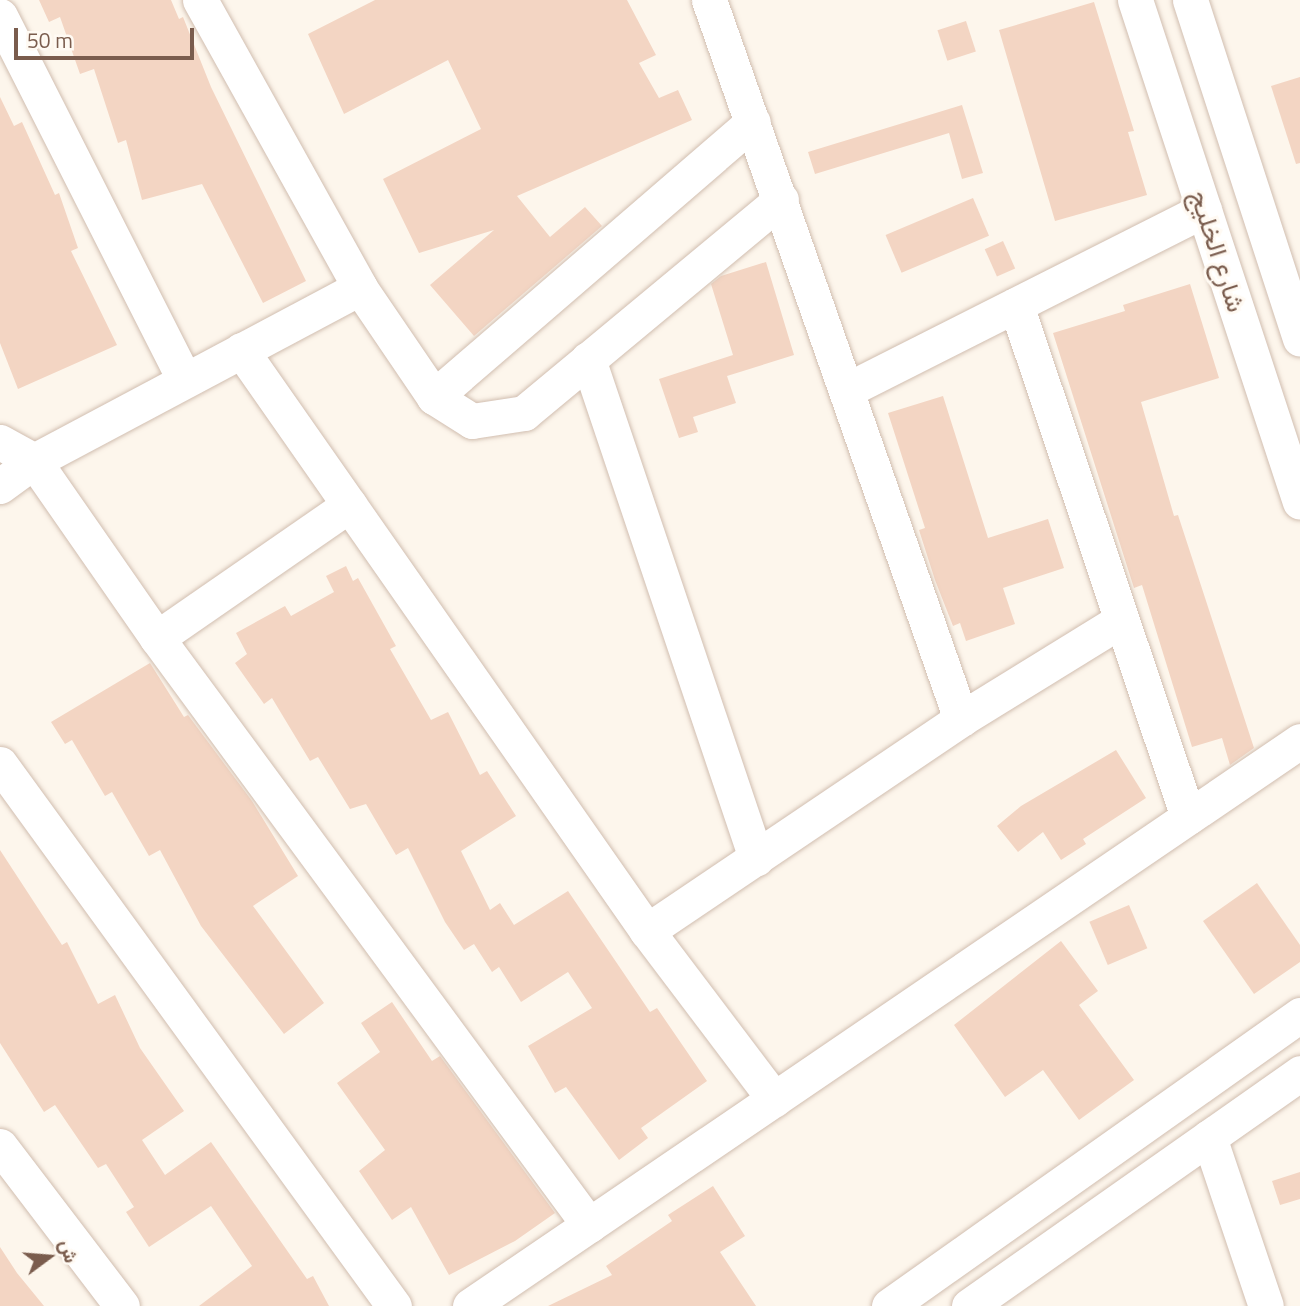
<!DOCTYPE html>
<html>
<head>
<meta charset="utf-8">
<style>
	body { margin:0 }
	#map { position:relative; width:1300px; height:1306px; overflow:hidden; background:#fdf6ec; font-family:"Titillium Web",Vazirmatn,sans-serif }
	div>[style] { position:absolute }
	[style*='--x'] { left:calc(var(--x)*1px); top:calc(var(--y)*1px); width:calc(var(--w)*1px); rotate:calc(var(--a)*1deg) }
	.building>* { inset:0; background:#f3d5c3; transform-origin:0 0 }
	.roads { filter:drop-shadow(0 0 2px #d1beb0) drop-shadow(0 0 2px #d1beb0) }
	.minor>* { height:35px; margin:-17.5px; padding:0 17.5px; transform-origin:17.5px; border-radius:17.5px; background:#fff }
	span { translate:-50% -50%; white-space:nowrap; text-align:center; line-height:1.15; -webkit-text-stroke:6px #fffaf3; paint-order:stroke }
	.street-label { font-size:26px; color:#7a5c4d }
	.north { position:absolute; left:14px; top:1222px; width:70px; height:70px; -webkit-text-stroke:5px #fffaf3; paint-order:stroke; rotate:74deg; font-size:19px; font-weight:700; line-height:28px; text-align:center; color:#7a5c4d }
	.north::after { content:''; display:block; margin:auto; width:24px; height:32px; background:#7a5c4d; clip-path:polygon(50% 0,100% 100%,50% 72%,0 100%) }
	.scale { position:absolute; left:14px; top:28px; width:180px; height:32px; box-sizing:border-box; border:4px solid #7a5c4d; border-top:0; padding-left:9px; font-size:21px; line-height:24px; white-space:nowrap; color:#7a5c4d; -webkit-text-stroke:5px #fffaf3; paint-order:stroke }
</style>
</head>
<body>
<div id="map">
	<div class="building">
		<div style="clip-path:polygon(39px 0,171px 0,179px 19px,183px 17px,211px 87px,306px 281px,263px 303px,202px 184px,142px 200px,126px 140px,118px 143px,94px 69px,80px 74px,60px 17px,49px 22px)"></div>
		<div style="clip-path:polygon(375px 0,627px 0,656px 55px,639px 63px,659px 98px,678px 90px,692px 120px,517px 196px,550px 237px,585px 207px,602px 226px,474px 336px,430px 285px,494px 230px,419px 253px,383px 179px,481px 129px,448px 60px,344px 114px,308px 34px)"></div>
		<div style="clip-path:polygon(1094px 2px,1134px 131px,1128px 132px,1147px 195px,1055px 221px,999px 30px)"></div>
		<div style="left:966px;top:21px;width:32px;height:30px;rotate:72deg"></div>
		<div style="clip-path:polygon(1300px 77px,1300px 163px,1296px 164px,1271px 86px)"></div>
		<div style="clip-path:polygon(0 97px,14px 126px,22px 122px,55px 195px,59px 193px,78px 248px,71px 251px,117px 345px,18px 389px,0 343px)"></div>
		<div style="clip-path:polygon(962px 105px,983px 173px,962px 179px,949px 133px,815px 174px,808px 152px)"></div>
		<div style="left:973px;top:198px;width:41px;height:95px;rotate:67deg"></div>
		<div style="left:1003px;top:241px;width:30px;height:20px;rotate:66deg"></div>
		<div style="clip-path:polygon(766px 262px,794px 355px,727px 376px,736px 403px,693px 417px,698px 432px,679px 438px,659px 379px,733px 355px,711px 284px,721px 276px)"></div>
		<div style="clip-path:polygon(1190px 284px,1219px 378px,1141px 402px,1174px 516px,1178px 515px,1254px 748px,1230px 765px,1222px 738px,1192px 747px,1142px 585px,1134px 588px,1053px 333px,1125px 311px,1123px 305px)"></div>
		<div style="clip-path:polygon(943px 396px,988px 538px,1048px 519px,1064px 568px,1003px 588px,1015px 624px,966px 641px,960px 623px,953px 626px,935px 580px,919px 530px,925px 528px,888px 413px)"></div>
		<div style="clip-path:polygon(346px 566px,353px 581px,358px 578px,396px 646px,390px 649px,431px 720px,448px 712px,480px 775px,487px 771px,516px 816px,461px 851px,490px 910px,500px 903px,514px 925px,568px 891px,650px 1012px,657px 1008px,707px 1081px,641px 1128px,648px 1138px,619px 1160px,566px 1087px,555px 1093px,528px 1046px,592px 1008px,568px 972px,521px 1002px,499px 967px,492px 972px,474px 944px,464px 950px,445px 922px,408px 848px,396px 855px,366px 804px,350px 809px,318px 757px,310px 761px,272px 698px,264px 704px,235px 663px,247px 654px,236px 633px,285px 606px,291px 616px,334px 592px,326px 576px)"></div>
		<div style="clip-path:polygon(150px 663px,184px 717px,188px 715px,252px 801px,298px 876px,253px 906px,324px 1003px,284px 1034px,201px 926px,160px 850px,149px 856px,112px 792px,105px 796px,72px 740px,65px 744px,51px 722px)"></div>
		<div style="clip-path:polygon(1116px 750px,1146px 798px,1083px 839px,1086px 844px,1061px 860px,1043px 832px,1018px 852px,997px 826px,1021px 806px)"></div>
		<div style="clip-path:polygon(0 850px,62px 945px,67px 942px,98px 1004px,115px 995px,140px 1048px,184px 1111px,142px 1140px,165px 1175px,211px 1142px,307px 1279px,313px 1276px,329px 1306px,199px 1306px,252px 1266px,211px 1206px,149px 1247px,126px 1212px,134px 1207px,106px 1164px,98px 1168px,55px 1105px,44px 1112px,0 1043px)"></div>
		<div style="clip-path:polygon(1257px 883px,1300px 945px,1300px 962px,1254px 994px,1203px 921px)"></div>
		<div style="left:1129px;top:905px;width:47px;height:43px;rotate:67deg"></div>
		<div style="clip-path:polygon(1061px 941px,1098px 991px,1079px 1005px,1134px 1080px,1079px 1120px,1043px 1070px,1005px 1097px,954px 1025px)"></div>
		<div style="clip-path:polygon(392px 1002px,432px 1061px,440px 1056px,555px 1213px,515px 1241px,449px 1275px,411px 1207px,392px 1220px,359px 1171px,385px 1150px,337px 1083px,380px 1052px,361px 1023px)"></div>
		<div style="clip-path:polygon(1300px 1172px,1300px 1199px,1280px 1205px,1272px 1181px)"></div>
		<div style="clip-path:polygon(713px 1186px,745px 1236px,720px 1252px,756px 1306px,548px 1306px,612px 1275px,606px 1266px,672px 1221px,668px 1215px)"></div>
		<div style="clip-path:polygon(0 1247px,17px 1273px,44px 1306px,0 1306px)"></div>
	</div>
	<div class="roads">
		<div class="minor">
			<div style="--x:200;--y:0;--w:329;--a:60.9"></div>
			<div style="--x:360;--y:288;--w:132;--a:55.8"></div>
			<div style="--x:434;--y:397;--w:45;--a:32.3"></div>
			<div style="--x:472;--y:421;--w:53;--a:-8.7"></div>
			<div style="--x:524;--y:413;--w:334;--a:-39.7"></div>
			<div style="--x:709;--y:0;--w:762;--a:70.69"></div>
			<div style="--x:1135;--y:0;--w:528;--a:71.81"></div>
			<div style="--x:1190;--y:0;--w:356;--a:72"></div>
			<div style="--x:0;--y:16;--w:407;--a:63.1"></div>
			<div style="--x:1016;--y:305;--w:540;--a:71.43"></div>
			<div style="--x:241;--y:350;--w:709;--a:55.05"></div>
			<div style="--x:647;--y:931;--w:211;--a:52.9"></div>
			<div style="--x:588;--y:359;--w:527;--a:71.39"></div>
			<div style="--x:847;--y:390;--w:400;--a:-26.8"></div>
			<div style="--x:434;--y:397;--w:421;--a:-40.8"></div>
			<div style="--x:0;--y:442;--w:39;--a:29"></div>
			<div style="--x:34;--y:461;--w:216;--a:55.2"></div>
			<div style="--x:157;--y:638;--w:729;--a:53.65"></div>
			<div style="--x:0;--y:486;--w:42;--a:-36.3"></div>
			<div style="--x:34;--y:461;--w:369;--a:-28"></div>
			<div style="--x:157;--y:638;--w:234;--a:-34.7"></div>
			<div style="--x:0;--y:764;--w:670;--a:53.99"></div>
			<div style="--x:647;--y:931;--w:379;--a:-34"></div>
			<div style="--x:961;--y:719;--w:188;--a:-31.7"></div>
			<div style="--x:1209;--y:1137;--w:178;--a:71.4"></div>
			<div style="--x:0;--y:1146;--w:201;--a:52.7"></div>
			<div style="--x:470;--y:1306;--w:1004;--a:-34.24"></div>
			<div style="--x:889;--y:1306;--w:504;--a:-35.3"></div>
			<div style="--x:969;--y:1306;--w:405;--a:-35.1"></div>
		</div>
	</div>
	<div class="street-label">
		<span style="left:1218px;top:251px;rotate:72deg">شارع الخليج</span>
	</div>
	<div class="north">ش</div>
	<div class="scale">50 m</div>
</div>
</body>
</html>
